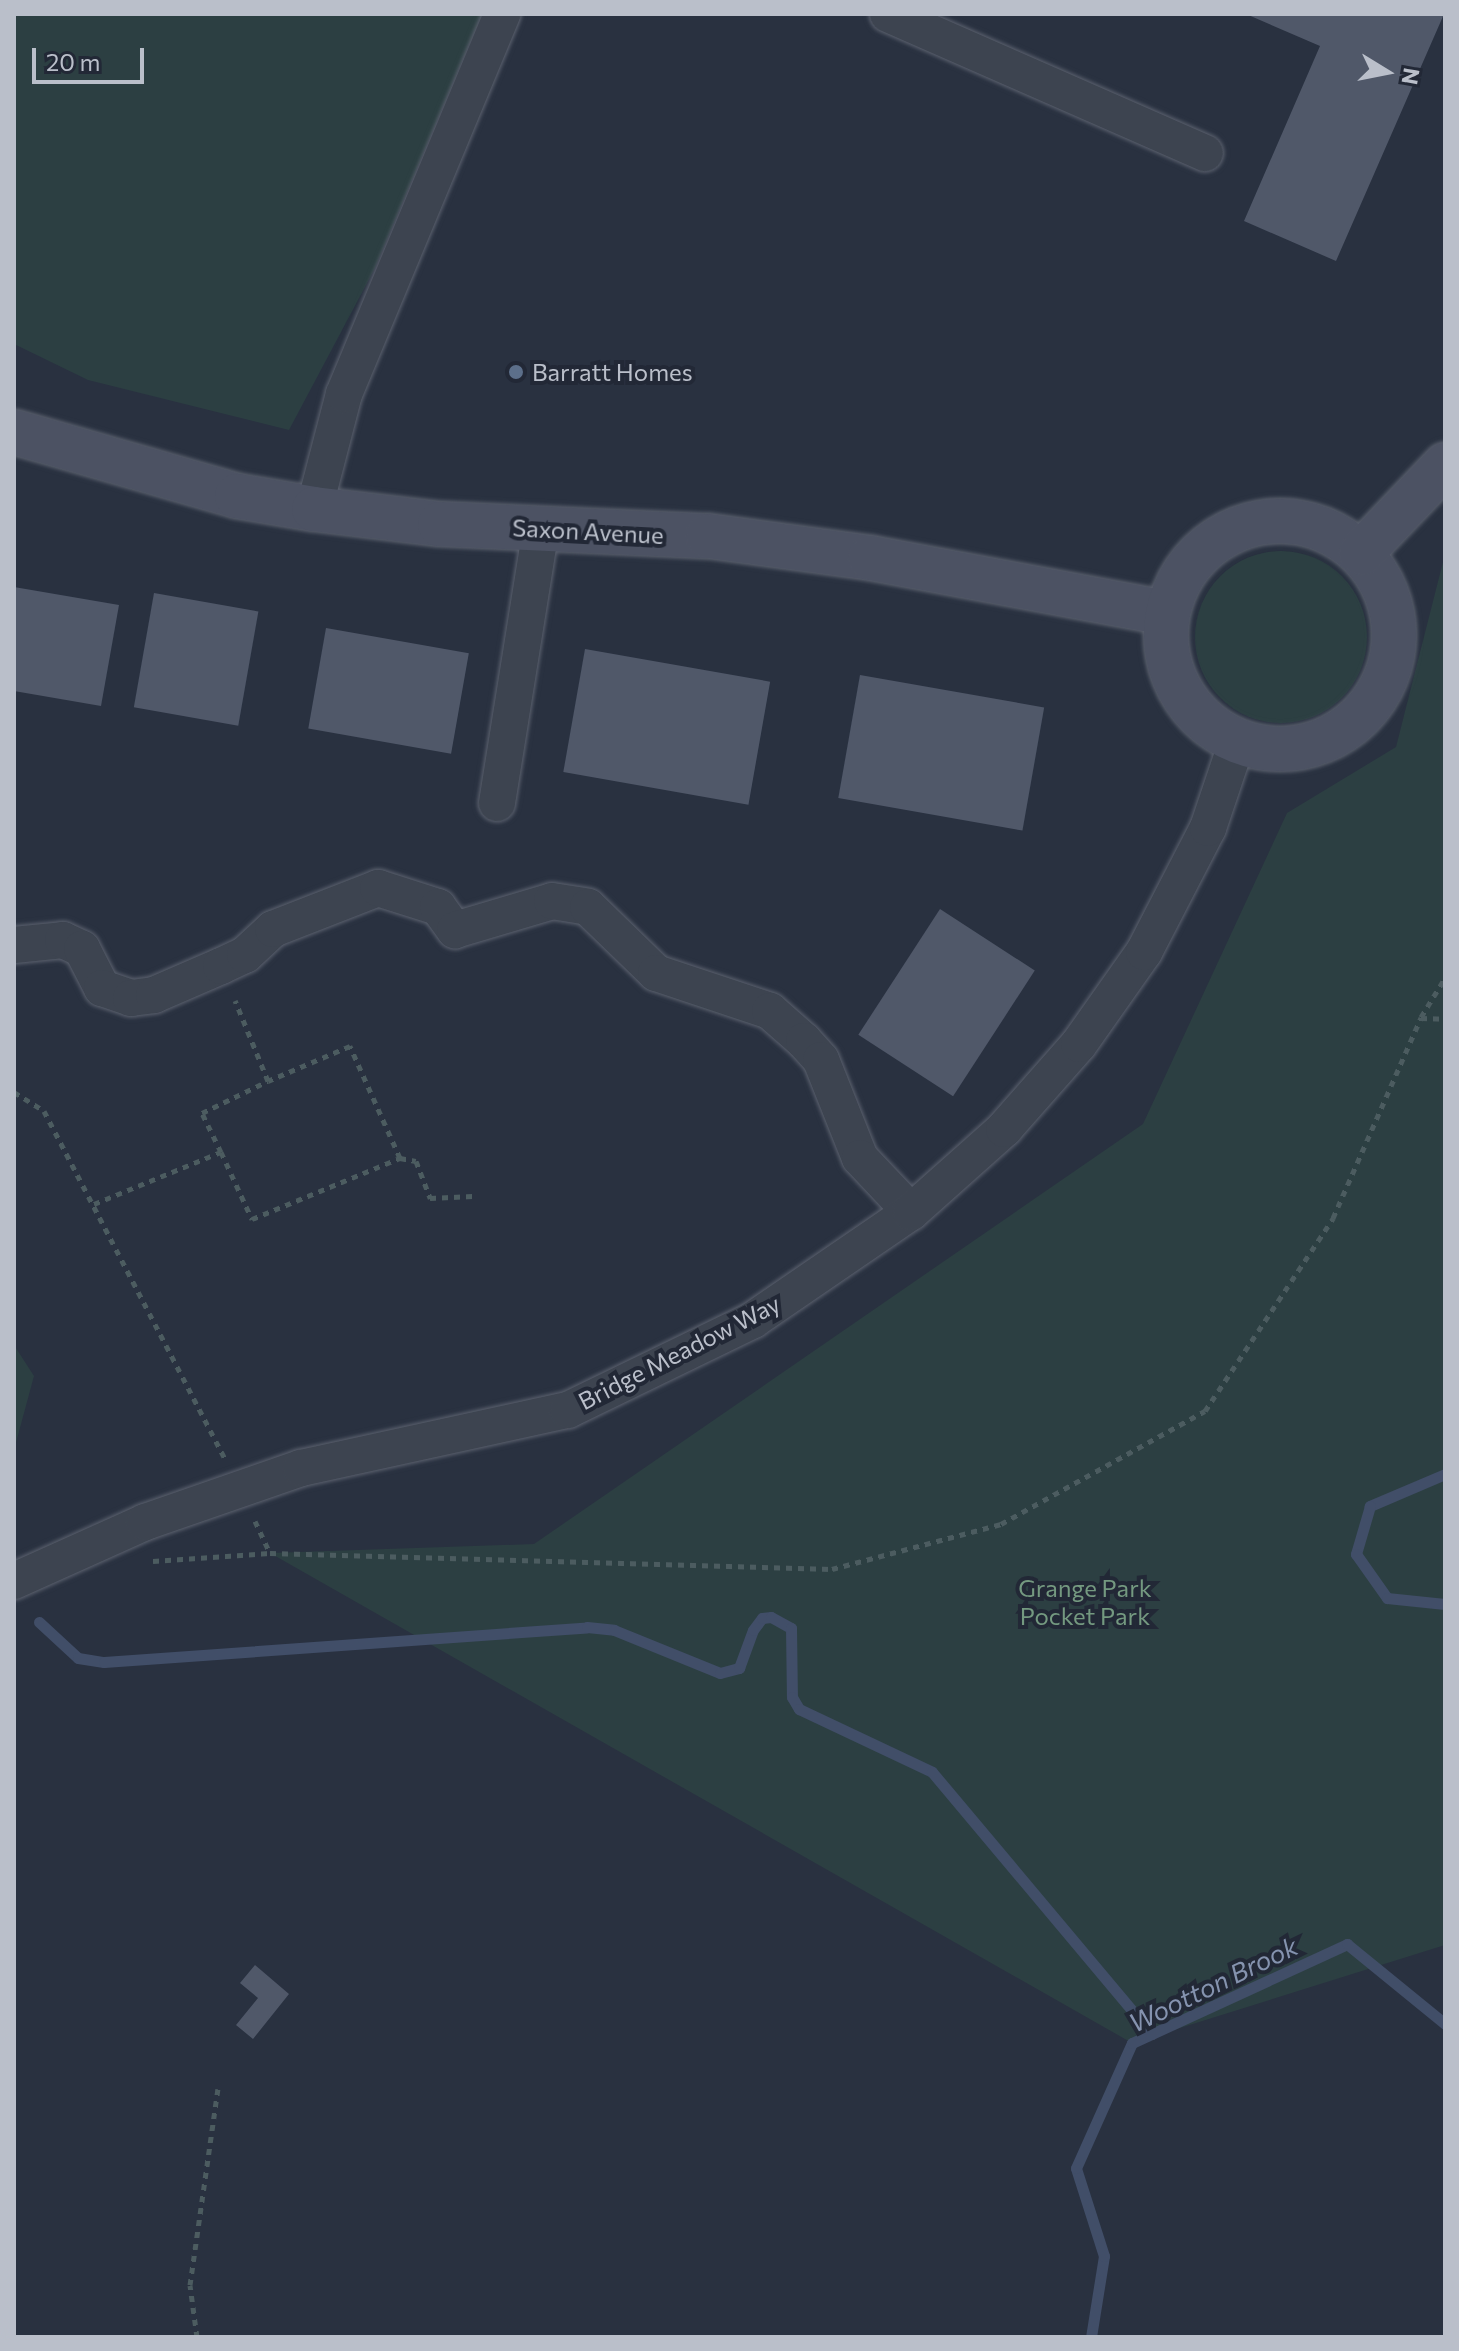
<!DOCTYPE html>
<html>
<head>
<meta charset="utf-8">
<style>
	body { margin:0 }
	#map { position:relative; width:1459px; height:2351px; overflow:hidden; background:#293140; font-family:Commissioner,sans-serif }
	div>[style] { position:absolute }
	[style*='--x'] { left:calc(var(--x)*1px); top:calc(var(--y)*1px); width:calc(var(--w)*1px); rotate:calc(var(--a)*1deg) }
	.green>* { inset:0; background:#2c3f42 }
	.round { border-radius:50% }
	.stream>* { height:11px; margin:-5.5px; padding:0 5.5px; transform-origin:5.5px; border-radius:5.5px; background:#414e68 }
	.building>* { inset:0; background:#505869; transform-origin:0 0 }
	.path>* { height:5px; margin-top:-2.5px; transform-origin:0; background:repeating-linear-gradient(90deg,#4c5c60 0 6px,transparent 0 12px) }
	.roads { filter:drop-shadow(0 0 2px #5b616e) drop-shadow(0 0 2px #5b616e) }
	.street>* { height:36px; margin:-18px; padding:0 18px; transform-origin:18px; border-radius:18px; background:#3d4450 }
	.secondary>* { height:44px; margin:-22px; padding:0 22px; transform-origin:22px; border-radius:22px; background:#4c5263 }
	.secondary>.ring { margin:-22px; padding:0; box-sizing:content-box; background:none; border:44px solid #4c5263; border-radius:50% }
	.dots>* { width:22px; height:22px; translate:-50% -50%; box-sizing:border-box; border:4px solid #222836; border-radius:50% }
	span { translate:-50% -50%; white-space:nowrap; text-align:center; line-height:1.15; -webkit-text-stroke:8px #222836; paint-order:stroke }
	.poi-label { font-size:24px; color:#babfca }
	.left { translate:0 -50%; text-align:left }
	.street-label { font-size:24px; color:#babfca }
	.park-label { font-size:24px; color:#749980 }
	.water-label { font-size:26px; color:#8593af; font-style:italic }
	.frame { position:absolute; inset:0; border:16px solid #babfca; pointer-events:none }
	.north { position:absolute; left:1347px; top:32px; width:80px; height:80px; -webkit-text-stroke:6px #222836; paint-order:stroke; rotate:100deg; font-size:22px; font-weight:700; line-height:32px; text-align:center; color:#babfca }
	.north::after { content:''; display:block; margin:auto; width:28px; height:36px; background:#babfca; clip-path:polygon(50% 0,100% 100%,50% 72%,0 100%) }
	.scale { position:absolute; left:32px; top:48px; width:112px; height:36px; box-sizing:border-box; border:4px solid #babfca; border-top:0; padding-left:10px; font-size:24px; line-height:28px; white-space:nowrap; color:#babfca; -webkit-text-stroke:6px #222836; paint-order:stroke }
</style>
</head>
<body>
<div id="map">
	<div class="green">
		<div style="clip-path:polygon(14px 14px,482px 14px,375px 268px,289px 430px,88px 380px,14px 344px)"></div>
		<div class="round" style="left:1195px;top:551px;width:172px;height:172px"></div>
		<div style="clip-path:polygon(1445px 554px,1445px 1945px,1132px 2043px,270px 1553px,534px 1544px,1143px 1124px,1287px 813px,1396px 747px)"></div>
		<div style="clip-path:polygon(14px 1345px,34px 1376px,14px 1450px)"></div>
	</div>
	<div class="stream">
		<div style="--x:1445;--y:1474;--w:82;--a:156.9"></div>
		<div style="--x:1370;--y:1506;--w:50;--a:106.3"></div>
		<div style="--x:1356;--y:1554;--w:54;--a:54.8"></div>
		<div style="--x:1387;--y:1598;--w:58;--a:5.9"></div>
		<div style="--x:39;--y:1622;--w:53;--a:42.7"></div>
		<div style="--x:78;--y:1658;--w:26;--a:9"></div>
		<div style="--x:104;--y:1662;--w:484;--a:-4.1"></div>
		<div style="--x:587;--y:1627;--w:27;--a:6"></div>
		<div style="--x:614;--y:1630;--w:114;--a:22.1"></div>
		<div style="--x:720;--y:1673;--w:20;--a:-15"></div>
		<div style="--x:739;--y:1668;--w:40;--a:-69.8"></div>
		<div style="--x:753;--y:1630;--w:15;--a:-53"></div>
		<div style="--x:762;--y:1618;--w:9;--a:-6"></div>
		<div style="--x:771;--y:1617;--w:23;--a:29"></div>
		<div style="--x:791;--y:1628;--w:69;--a:89.2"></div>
		<div style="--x:792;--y:1697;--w:14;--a:60"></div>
		<div style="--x:799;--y:1709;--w:147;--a:25.3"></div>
		<div style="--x:932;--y:1772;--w:342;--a:50"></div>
		<div style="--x:1091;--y:2337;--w:82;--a:-80.9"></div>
		<div style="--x:1104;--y:2256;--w:92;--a:-107.7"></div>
		<div style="--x:1076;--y:2168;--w:137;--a:-65.9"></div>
		<div style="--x:1132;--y:2043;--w:237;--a:-24.7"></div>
		<div style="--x:1347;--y:1944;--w:127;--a:39.2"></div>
	</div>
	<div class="building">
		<div style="clip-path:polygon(1246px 14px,1444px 14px,1336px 261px,1244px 221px,1320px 46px)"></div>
		<div style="clip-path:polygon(14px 587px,119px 605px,101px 706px,14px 691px)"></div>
		<div style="left:154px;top:593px;width:106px;height:116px;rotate:10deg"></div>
		<div style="left:326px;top:628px;width:145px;height:102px;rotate:10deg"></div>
		<div style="left:585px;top:649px;width:188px;height:125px;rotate:10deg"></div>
		<div style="left:860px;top:675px;width:187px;height:125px;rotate:10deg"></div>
		<div style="left:940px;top:909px;width:113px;height:150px;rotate:33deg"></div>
		<div style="clip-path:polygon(255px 1965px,289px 1994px,253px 2039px,236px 2025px,258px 1998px,240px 1983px)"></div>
	</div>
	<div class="path">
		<div style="--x:1421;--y:1017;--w:46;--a:-58.4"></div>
		<div style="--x:14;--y:1092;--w:36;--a:32"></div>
		<div style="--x:44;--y:1111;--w:391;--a:62.5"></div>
		<div style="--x:221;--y:1152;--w:43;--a:-116"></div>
		<div style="--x:202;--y:1113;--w:73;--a:-25.9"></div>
		<div style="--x:400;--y:1158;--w:16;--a:11"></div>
		<div style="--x:416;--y:1161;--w:40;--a:69"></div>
		<div style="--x:430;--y:1198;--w:43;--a:-2.7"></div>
		<div style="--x:94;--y:1204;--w:137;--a:-22.3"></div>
		<div style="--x:221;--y:1152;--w:74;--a:65.2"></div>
		<div style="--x:252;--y:1219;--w:160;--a:-22.4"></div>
		<div style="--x:400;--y:1158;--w:123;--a:-114.1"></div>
		<div style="--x:350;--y:1046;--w:89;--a:156.9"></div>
		<div style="--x:268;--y:1081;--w:87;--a:-112.2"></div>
		<div style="--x:255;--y:1521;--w:35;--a:65"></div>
		<div style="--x:153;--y:1561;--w:117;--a:-3.9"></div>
		<div style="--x:270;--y:1553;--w:562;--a:1.63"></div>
		<div style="--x:832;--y:1569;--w:175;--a:-14.9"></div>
		<div style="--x:1001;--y:1524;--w:233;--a:-29"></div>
		<div style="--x:1205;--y:1411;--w:232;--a:-56.4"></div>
		<div style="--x:1333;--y:1218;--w:219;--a:-66.3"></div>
		<div style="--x:1421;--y:1018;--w:24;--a:2"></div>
		<div style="--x:197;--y:2337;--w:52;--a:-97.7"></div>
		<div style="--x:190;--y:2285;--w:198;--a:-81.9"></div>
	</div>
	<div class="roads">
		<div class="street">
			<div style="--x:888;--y:14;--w:346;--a:23.7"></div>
			<div style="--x:314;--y:509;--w:119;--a:-75.4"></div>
			<div style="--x:344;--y:394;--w:412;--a:-67.4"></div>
			<div style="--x:497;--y:803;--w:278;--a:-80.9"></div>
			<div style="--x:14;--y:945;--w:49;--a:-5.8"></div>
			<div style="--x:63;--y:940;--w:21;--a:25"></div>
			<div style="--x:82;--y:949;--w:44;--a:62.9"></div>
			<div style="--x:102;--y:988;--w:31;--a:19"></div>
			<div style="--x:131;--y:998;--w:23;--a:-7"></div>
			<div style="--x:154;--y:995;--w:73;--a:-23.4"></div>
			<div style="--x:221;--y:966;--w:26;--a:-25"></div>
			<div style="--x:245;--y:955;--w:38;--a:-43"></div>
			<div style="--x:273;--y:929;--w:113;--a:-21.3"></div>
			<div style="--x:378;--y:888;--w:63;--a:17.6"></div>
			<div style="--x:438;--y:907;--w:29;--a:54"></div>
			<div style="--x:455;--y:930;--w:101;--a:-16.6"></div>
			<div style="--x:552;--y:901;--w:36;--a:9"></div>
			<div style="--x:588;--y:907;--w:95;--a:44.1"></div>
			<div style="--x:656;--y:973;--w:120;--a:18.4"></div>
			<div style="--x:770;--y:1011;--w:45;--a:41.4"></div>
			<div style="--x:804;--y:1041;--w:25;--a:48"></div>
			<div style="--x:821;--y:1060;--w:105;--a:68.3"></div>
			<div style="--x:860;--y:1158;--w:74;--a:46.6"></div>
			<div style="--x:14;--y:1581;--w:144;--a:-24.2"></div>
			<div style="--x:145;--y:1522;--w:165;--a:-19.1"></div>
			<div style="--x:301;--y:1468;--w:273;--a:-12.3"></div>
			<div style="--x:568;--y:1410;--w:206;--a:-25.9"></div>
			<div style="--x:753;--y:1320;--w:191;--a:-34.4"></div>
			<div style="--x:911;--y:1212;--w:125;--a:-41.7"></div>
			<div style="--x:1004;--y:1129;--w:113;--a:-48.6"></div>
			<div style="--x:1079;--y:1044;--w:113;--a:-54.8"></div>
			<div style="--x:1144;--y:952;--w:140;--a:-62.7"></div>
			<div style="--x:1208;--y:828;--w:91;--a:-71.4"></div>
		</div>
		<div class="secondary">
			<div style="--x:14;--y:432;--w:232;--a:16"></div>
			<div style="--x:237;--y:496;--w:78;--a:9.6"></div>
			<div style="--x:314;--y:509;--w:127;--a:6.8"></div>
			<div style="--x:440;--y:524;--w:268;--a:2.6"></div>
			<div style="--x:708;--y:536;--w:163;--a:7.7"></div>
			<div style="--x:870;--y:558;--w:302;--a:10.5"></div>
			<div class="ring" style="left:1166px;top:521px;width:184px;height:184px"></div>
			<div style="--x:1361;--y:553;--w:122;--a:-46.3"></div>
		</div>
	</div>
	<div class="dots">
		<div style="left:516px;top:372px;background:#5c6f8a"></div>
	</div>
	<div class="poi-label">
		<span class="left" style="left:532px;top:372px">Barratt Homes</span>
	</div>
	<div class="street-label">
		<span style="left:588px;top:531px;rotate:3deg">Saxon Avenue</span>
		<span style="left:679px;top:1352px;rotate:-27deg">Bridge Meadow Way</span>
	</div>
	<div class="park-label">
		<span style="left:1085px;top:1602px">Grange Park<br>Pocket Park</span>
	</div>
	<div class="water-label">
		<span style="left:1213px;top:1984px;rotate:-26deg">Wootton Brook</span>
	</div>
	<div class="frame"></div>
	<div class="north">N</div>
	<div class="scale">20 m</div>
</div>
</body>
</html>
